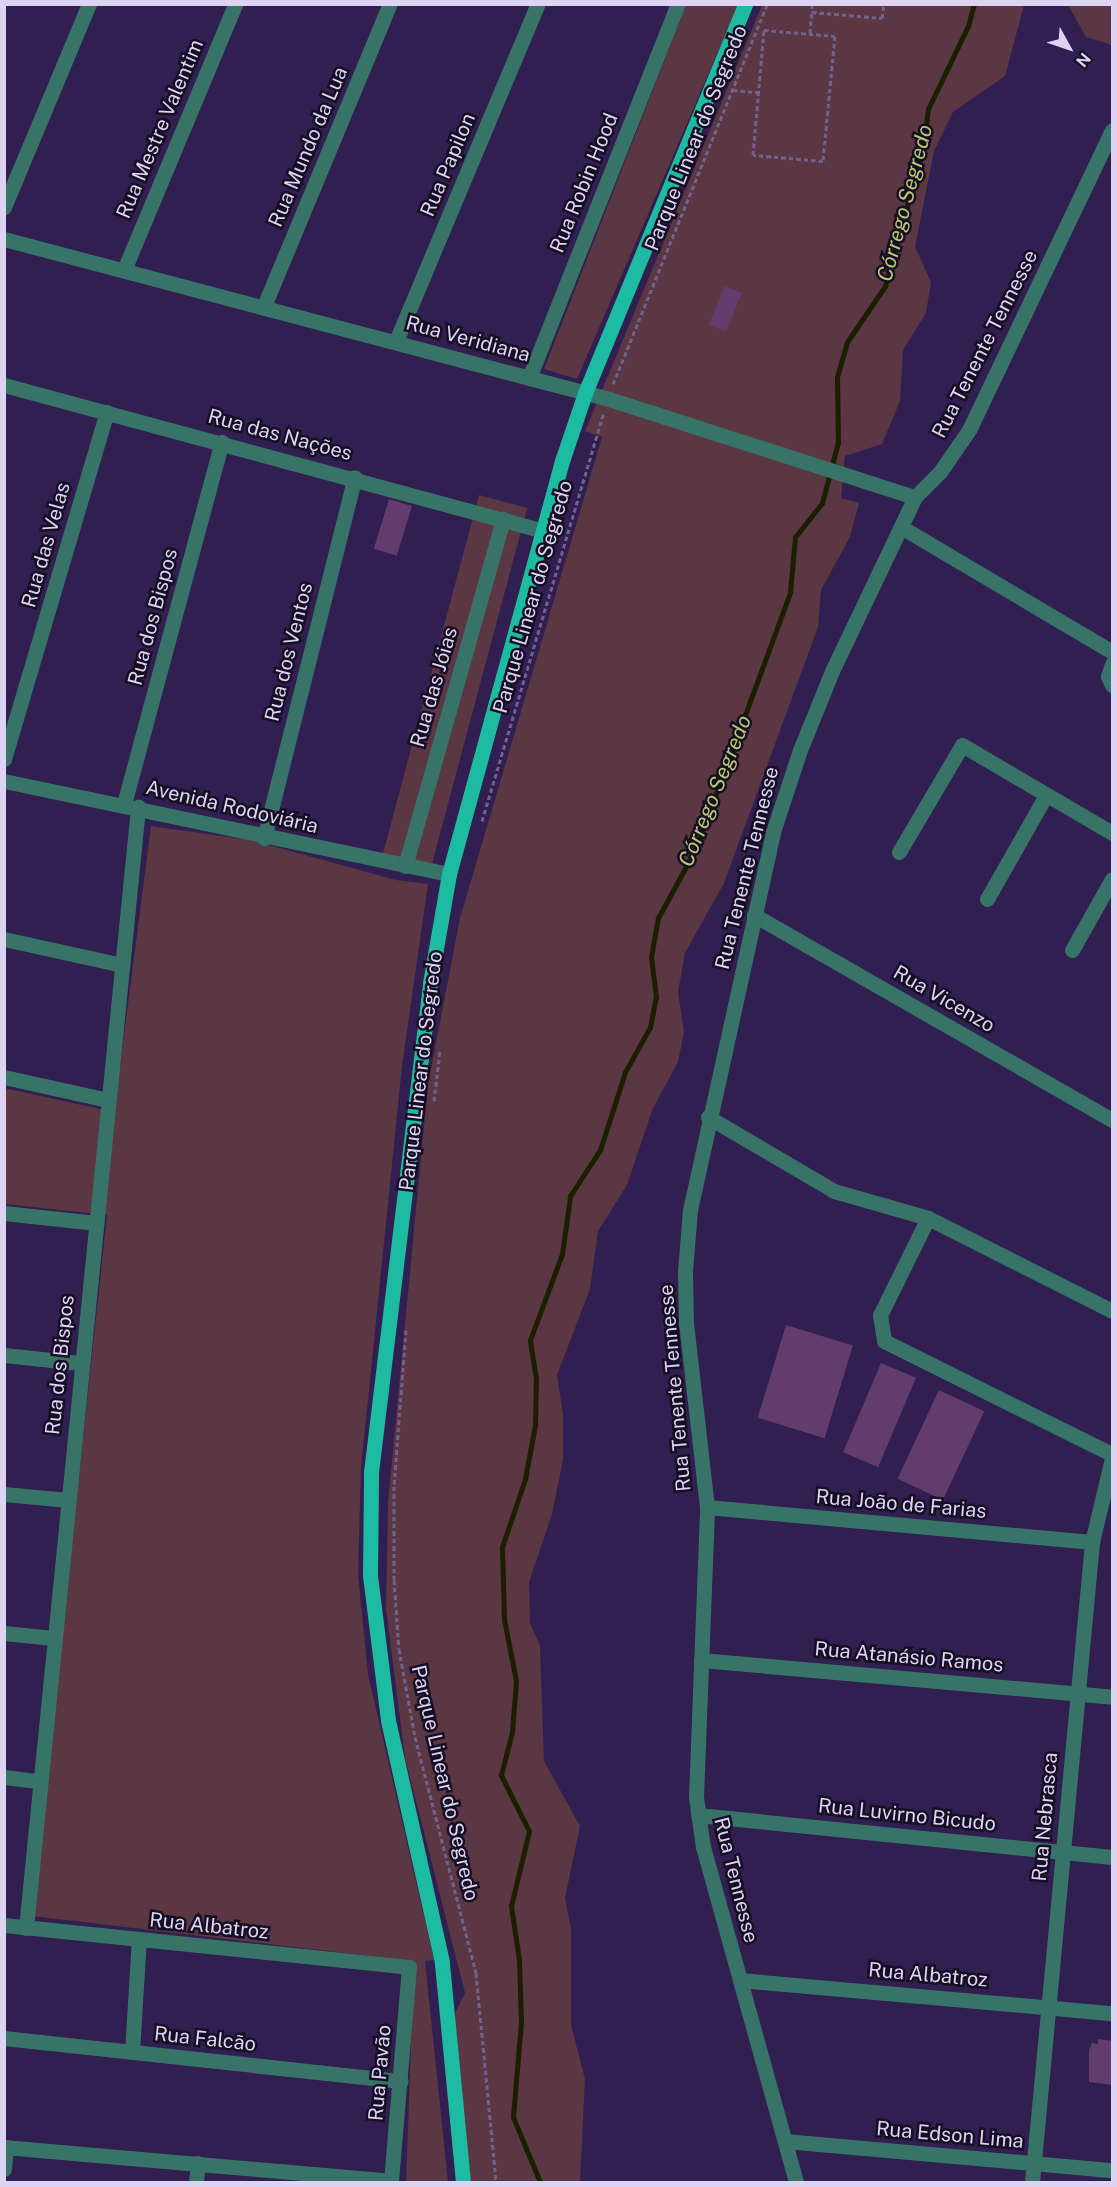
<!DOCTYPE html>
<html>
<head>
<meta charset="utf-8">
<style>
	body { margin:0 }
	#map { position:relative; width:1117px; height:2187px; overflow:hidden; background:#301f50; font-family:"Public Sans",sans-serif }
	div>[style] { position:absolute }
	[style*='--x'] { left:calc(var(--x)*1px); top:calc(var(--y)*1px); width:calc(var(--w)*1px); rotate:calc(var(--a)*1deg) }
	.green>* { inset:0; background:#5b3643; transform-origin:0 0 }
	.stream>* { height:5px; margin:-2.5px; padding:0 2.5px; transform-origin:2.5px; border-radius:2.5px; background:#1a1f00 }
	.building>* { inset:0; background:#613c6d; transform-origin:0 0 }
	.path>* { height:3px; margin-top:-1.5px; transform-origin:0; background:repeating-linear-gradient(90deg,#70628c 0 4.5px,transparent 0 7.5px) }
	.minor>* { height:15px; margin:-7.5px; padding:0 7.5px; transform-origin:7.5px; border-radius:7.5px; background:#377366 }
	.major>* { height:15px; margin:-7.5px; padding:0 7.5px; transform-origin:7.5px; border-radius:7.5px; background:#1dbba1 }
	span { translate:-50% -50%; white-space:nowrap; text-align:center; line-height:1.15; -webkit-text-stroke:5px #160f24; paint-order:stroke }
	.street-label { font-size:20px; color:#ddd4f4 }
	.water-label { font-size:21px; color:#b9ca6e; font-style:italic }
	.frame { position:absolute; inset:0; border:6px solid #ddd4f4; pointer-events:none }
	.north { position:absolute; left:1039px; top:18px; width:60px; height:60px; -webkit-text-stroke:4px #160f24; paint-order:stroke; rotate:130deg; font-size:16px; font-weight:700; line-height:24px; text-align:center; color:#ddd4f4 }
	.north::after { content:''; display:block; margin:auto; width:21px; height:27px; background:#ddd4f4; clip-path:polygon(50% 0,100% 100%,50% 72%,0 100%) }
</style>
</head>
<body>
<div id="map">
	<div class="green">
		<div style="clip-path:polygon(686px 5px,738px 5px,577px 379px,544px 369px)"></div>
		<div style="clip-path:polygon(762px 5px,1024px 5px,1005px 76px,953px 112px,934px 151px,915px 247px,931px 282px,926px 313px,903px 350px,900px 401px,882px 444px,845px 456px,841px 498px,859px 503px,850px 537px,821px 590px,818px 627px,724px 883px,685px 953px,678px 992px,684px 1032px,678px 1062px,653px 1108px,627px 1185px,598px 1231px,590px 1289px,557px 1375px,563px 1414px,563px 1460px,552px 1514px,529px 1582px,530px 1623px,540px 1646px,544px 1761px,580px 1826px,565px 1898px,571px 1929px,571px 2025px,585px 2079px,580px 2182px,463px 2182px,449px 2025px,465px 1993px,405px 1758px,386px 1609px,388px 1503px,428px 1084px,460px 918px,602px 437px,585px 431px)"></div>
		<div style="clip-path:polygon(1068px 5px,1112px 5px,1112px 45px,1086px 37px)"></div>
		<div style="left:479px;top:495px;width:50px;height:375px;rotate:15deg"></div>
		<div style="clip-path:polygon(151px 826px,250px 840px,396px 880px,428px 884px,402px 1066px,361px 1469px,358px 1574px,368px 1674px,434px 1960px,425px 1961px,448px 2182px,406px 2182px,414px 1961px,32px 1916px,107px 1215px,5px 1204px,4px 1088px,114px 1112px)"></div>
	</div>
	<div class="stream">
		<div style="--x:540;--y:2182;--w:70;--a:-112.6"></div>
		<div style="--x:513;--y:2117;--w:95;--a:-85.2"></div>
		<div style="--x:521;--y:2022;--w:62;--a:-91.8"></div>
		<div style="--x:519;--y:1960;--w:55;--a:-98.4"></div>
		<div style="--x:511;--y:1906;--w:77;--a:-76.5"></div>
		<div style="--x:529;--y:1831;--w:63;--a:-116.6"></div>
		<div style="--x:501;--y:1775;--w:44;--a:-75.7"></div>
		<div style="--x:512;--y:1732;--w:51;--a:-85.5"></div>
		<div style="--x:516;--y:1681;--w:63;--a:-101"></div>
		<div style="--x:504;--y:1619;--w:72;--a:-91.6"></div>
		<div style="--x:502;--y:1547;--w:72;--a:-71.3"></div>
		<div style="--x:525;--y:1479;--w:55;--a:-79.5"></div>
		<div style="--x:535;--y:1425;--w:46;--a:-88.8"></div>
		<div style="--x:536;--y:1379;--w:39;--a:-99"></div>
		<div style="--x:530;--y:1340;--w:92;--a:-69.6"></div>
		<div style="--x:562;--y:1254;--w:59;--a:-82.1"></div>
		<div style="--x:570;--y:1196;--w:55;--a:-56.9"></div>
		<div style="--x:600;--y:1150;--w:82;--a:-72.2"></div>
		<div style="--x:625;--y:1072;--w:51;--a:-60.9"></div>
		<div style="--x:650;--y:1027;--w:31;--a:-79"></div>
		<div style="--x:656;--y:997;--w:40;--a:-97.1"></div>
		<div style="--x:651;--y:957;--w:40;--a:-80"></div>
		<div style="--x:658;--y:918;--w:80;--a:-61.5"></div>
		<div style="--x:696;--y:848;--w:273;--a:-69.8"></div>
		<div style="--x:790;--y:592;--w:55;--a:-84.8"></div>
		<div style="--x:795;--y:537;--w:43;--a:-51.5"></div>
		<div style="--x:822;--y:503;--w:63;--a:-75.3"></div>
		<div style="--x:838;--y:442;--w:65;--a:-90.9"></div>
		<div style="--x:837;--y:377;--w:36;--a:-74"></div>
		<div style="--x:847;--y:342;--w:68;--a:-55.8"></div>
		<div style="--x:885;--y:286;--w:142;--a:-74.5"></div>
		<div style="--x:923;--y:149;--w:40;--a:-82.9"></div>
		<div style="--x:928;--y:109;--w:92;--a:-64.3"></div>
		<div style="--x:968;--y:26;--w:23;--a:-75"></div>
	</div>
	<div class="building">
		<div style="left:724px;top:286px;width:19px;height:42px;rotate:21deg"></div>
		<div style="left:389px;top:499px;width:24px;height:52px;rotate:17deg"></div>
		<div style="left:786px;top:1325px;width:70px;height:97px;rotate:17deg"></div>
		<div style="left:881px;top:1363px;width:38px;height:97px;rotate:23deg"></div>
		<div style="left:939px;top:1390px;width:50px;height:98px;rotate:25deg"></div>
		<div style="clip-path:polygon(1098px 2039px,1113px 2041px,1113px 2085px,1089px 2082px,1089px 2050px,1092px 2043px,1098px 2044px)"></div>
	</div>
	<div class="path">
		<div style="--x:812;--y:4;--w:8;--a:90"></div>
		<div style="--x:812;--y:12;--w:70;--a:4.9"></div>
		<div style="--x:882;--y:18;--w:14;--a:-82"></div>
		<div style="--x:764;--y:30;--w:71;--a:4.8"></div>
		<div style="--x:835;--y:36;--w:126;--a:95.5"></div>
		<div style="--x:823;--y:161;--w:70;--a:-175.1"></div>
		<div style="--x:753;--y:155;--w:125;--a:-85"></div>
		<div style="--x:810;--y:33;--w:21;--a:-85"></div>
		<div style="--x:733;--y:90;--w:25;--a:5"></div>
		<div style="--x:613;--y:384;--w:410;--a:-67.9"></div>
		<div style="--x:482;--y:821;--w:426;--a:-73.4"></div>
		<div style="--x:434;--y:1101;--w:50;--a:-83.2"></div>
		<div style="--x:406;--y:1330;--w:156;--a:94.4"></div>
		<div style="--x:394;--y:1486;--w:94;--a:90"></div>
		<div style="--x:394;--y:1580;--w:69;--a:85.9"></div>
		<div style="--x:399;--y:1649;--w:89;--a:79.7"></div>
		<div style="--x:415;--y:1737;--w:244;--a:75.5"></div>
		<div style="--x:476;--y:1973;--w:210;--a:84.5"></div>
	</div>
	<div class="minor">
		<div style="--x:4;--y:207;--w:220;--a:-67.3"></div>
		<div style="--x:4;--y:239;--w:626;--a:14.81"></div>
		<div style="--x:609;--y:399;--w:321;--a:17.8"></div>
		<div style="--x:124;--y:270;--w:288;--a:-67.3"></div>
		<div style="--x:264;--y:306;--w:327;--a:-67.4"></div>
		<div style="--x:396;--y:341;--w:366;--a:-67.2"></div>
		<div style="--x:529;--y:378;--w:403;--a:-68.3"></div>
		<div style="--x:4;--y:385;--w:559;--a:15.13"></div>
		<div style="--x:901;--y:527;--w:245;--a:30.6"></div>
		<div style="--x:1112;--y:664;--w:13;--a:108"></div>
		<div style="--x:1108;--y:676;--w:10;--a:66"></div>
		<div style="--x:4;--y:759;--w:362;--a:-73.5"></div>
		<div style="--x:4;--y:781;--w:455;--a:11.8"></div>
		<div style="--x:124;--y:804;--w:375;--a:-74.9"></div>
		<div style="--x:264;--y:838;--w:372;--a:-75.9"></div>
		<div style="--x:899;--y:852;--w:124;--a:-59.5"></div>
		<div style="--x:962;--y:745;--w:174;--a:30.4"></div>
		<div style="--x:405;--y:866;--w:361;--a:-74.2"></div>
		<div style="--x:987;--y:899;--w:120;--a:-60.4"></div>
		<div style="--x:754;--y:915;--w:413;--a:29.8"></div>
		<div style="--x:4;--y:939;--w:121;--a:12.4"></div>
		<div style="--x:1072;--y:950;--w:81;--a:-60.6"></div>
		<div style="--x:4;--y:1077;--w:107;--a:12.5"></div>
		<div style="--x:708;--y:1117;--w:146;--a:30.4"></div>
		<div style="--x:834;--y:1191;--w:98;--a:16"></div>
		<div style="--x:928;--y:1218;--w:206;--a:26.8"></div>
		<div style="--x:4;--y:1213;--w:93;--a:6.2"></div>
		<div style="--x:928;--y:1218;--w:108;--a:116.3"></div>
		<div style="--x:880;--y:1315;--w:26;--a:81"></div>
		<div style="--x:884;--y:1341;--w:254;--a:26.4"></div>
		<div style="--x:4;--y:1355;--w:76;--a:6"></div>
		<div style="--x:4;--y:1494;--w:64;--a:5.4"></div>
		<div style="--x:707;--y:1507;--w:387;--a:5.2"></div>
		<div style="--x:4;--y:1633;--w:49;--a:5.8"></div>
		<div style="--x:701;--y:1660;--w:413;--a:5.1"></div>
		<div style="--x:4;--y:1777;--w:34;--a:7"></div>
		<div style="--x:698;--y:1815;--w:416;--a:5.8"></div>
		<div style="--x:4;--y:1925;--w:407;--a:5.9"></div>
		<div style="--x:409;--y:1967;--w:216;--a:94.8"></div>
		<div style="--x:26;--y:1928;--w:1127;--a:-84.29"></div>
		<div style="--x:740;--y:1980;--w:373;--a:5.1"></div>
		<div style="--x:4;--y:2038;--w:399;--a:6.2"></div>
		<div style="--x:132;--y:2052;--w:113;--a:-86.5"></div>
		<div style="--x:785;--y:2141;--w:328;--a:5.1"></div>
		<div style="--x:4;--y:2147;--w:388;--a:5"></div>
		<div style="--x:4;--y:2169;--w:22;--a:-85"></div>
		<div style="--x:196;--y:2182;--w:19;--a:-84"></div>
		<div style="--x:796;--y:2182;--w:348;--a:-105.5"></div>
		<div style="--x:703;--y:1847;--w:50;--a:-98"></div>
		<div style="--x:696;--y:1797;--w:290;--a:-87.8"></div>
		<div style="--x:707;--y:1507;--w:184;--a:-96.5"></div>
		<div style="--x:686;--y:1324;--w:53;--a:-91.1"></div>
		<div style="--x:685;--y:1271;--w:61;--a:-85.3"></div>
		<div style="--x:690;--y:1210;--w:387;--a:-77.6"></div>
		<div style="--x:773;--y:832;--w:86;--a:-71.8"></div>
		<div style="--x:800;--y:750;--w:85;--a:-67.9"></div>
		<div style="--x:832;--y:671;--w:193;--a:-64.5"></div>
		<div style="--x:915;--y:497;--w:35;--a:-45"></div>
		<div style="--x:940;--y:472;--w:51;--a:-55.4"></div>
		<div style="--x:969;--y:430;--w:332;--a:-64.5"></div>
		<div style="--x:1032;--y:2182;--w:643;--a:-84.64"></div>
		<div style="--x:1092;--y:1542;--w:85;--a:-76.5"></div>
	</div>
	<div class="major">
		<div style="--x:463;--y:2182;--w:221;--a:-95.5"></div>
		<div style="--x:442;--y:1962;--w:248;--a:-102.6"></div>
		<div style="--x:388;--y:1720;--w:146;--a:-97.1"></div>
		<div style="--x:370;--y:1575;--w:103;--a:-89.4"></div>
		<div style="--x:371;--y:1472;--w:493;--a:-83.1"></div>
		<div style="--x:430;--y:983;--w:111;--a:-80.1"></div>
		<div style="--x:449;--y:874;--w:431;--a:-74.7"></div>
		<div style="--x:563;--y:458;--w:69;--a:-71.3"></div>
		<div style="--x:585;--y:393;--w:421;--a:-67.6"></div>
	</div>
	<div class="street-label">
		<span style="left:160px;top:129px;rotate:-67deg">Rua Mestre Valentim</span>
		<span style="left:696px;top:138px;rotate:-68deg">Parque Linear do Segredo</span>
		<span style="left:308px;top:147px;rotate:-67deg">Rua Mundo da Lua</span>
		<span style="left:448px;top:165px;rotate:-67deg">Rua Papilon</span>
		<span style="left:584px;top:183px;rotate:-68deg">Rua Robin Hood</span>
		<span style="left:468px;top:339px;rotate:15deg">Rua Veridiana</span>
		<span style="left:985px;top:344px;rotate:-63deg">Rua Tenente Tennesse</span>
		<span style="left:280px;top:435px;rotate:15deg">Rua das Nações</span>
		<span style="left:46px;top:545px;rotate:-74deg">Rua das Velas</span>
		<span style="left:533px;top:597px;rotate:-74deg">Parque Linear do Segredo</span>
		<span style="left:153px;top:617px;rotate:-75deg">Rua dos Bispos</span>
		<span style="left:289px;top:652px;rotate:-76deg">Rua dos Ventos</span>
		<span style="left:434px;top:687px;rotate:-74deg">Rua das Jóias</span>
		<span style="left:232px;top:807px;rotate:13deg">Avenida Rodoviária</span>
		<span style="left:747px;top:868px;rotate:-76deg">Rua Tenente Tennesse</span>
		<span style="left:944px;top:999px;rotate:30deg">Rua Vicenzo</span>
		<span style="left:421px;top:1071px;rotate:-83deg">Parque Linear do Segredo</span>
		<span style="left:60px;top:1365px;rotate:-84deg">Rua dos Bispos</span>
		<span style="left:675px;top:1388px;rotate:-95deg">Rua Tenente Tennesse</span>
		<span style="left:901px;top:1504px;rotate:5deg">Rua João de Farias</span>
		<span style="left:909px;top:1657px;rotate:5deg">Rua Atanásio Ramos</span>
		<span style="left:445px;top:1783px;rotate:77deg">Parque Linear do Segredo</span>
		<span style="left:907px;top:1815px;rotate:6deg">Rua Luvirno Bicudo</span>
		<span style="left:1045px;top:1817px;rotate:-85deg">Rua Nebrasca</span>
		<span style="left:736px;top:1880px;rotate:76deg">Rua Tennesse</span>
		<span style="left:209px;top:1926px;rotate:6deg">Rua Albatroz</span>
		<span style="left:928px;top:1975px;rotate:5deg">Rua Albatroz</span>
		<span style="left:205px;top:2039px;rotate:6deg">Rua Falcão</span>
		<span style="left:380px;top:2073px;rotate:-85deg">Rua Pavão</span>
		<span style="left:950px;top:2135px;rotate:5deg">Rua Edson Lima</span>
	</div>
	<div class="water-label">
		<span style="left:905px;top:203px;rotate:-75deg">Córrego Segredo</span>
		<span style="left:715px;top:791px;rotate:-68deg">Córrego Segredo</span>
	</div>
	<div class="frame"></div>
	<div class="north">N</div>
</div>
</body>
</html>
